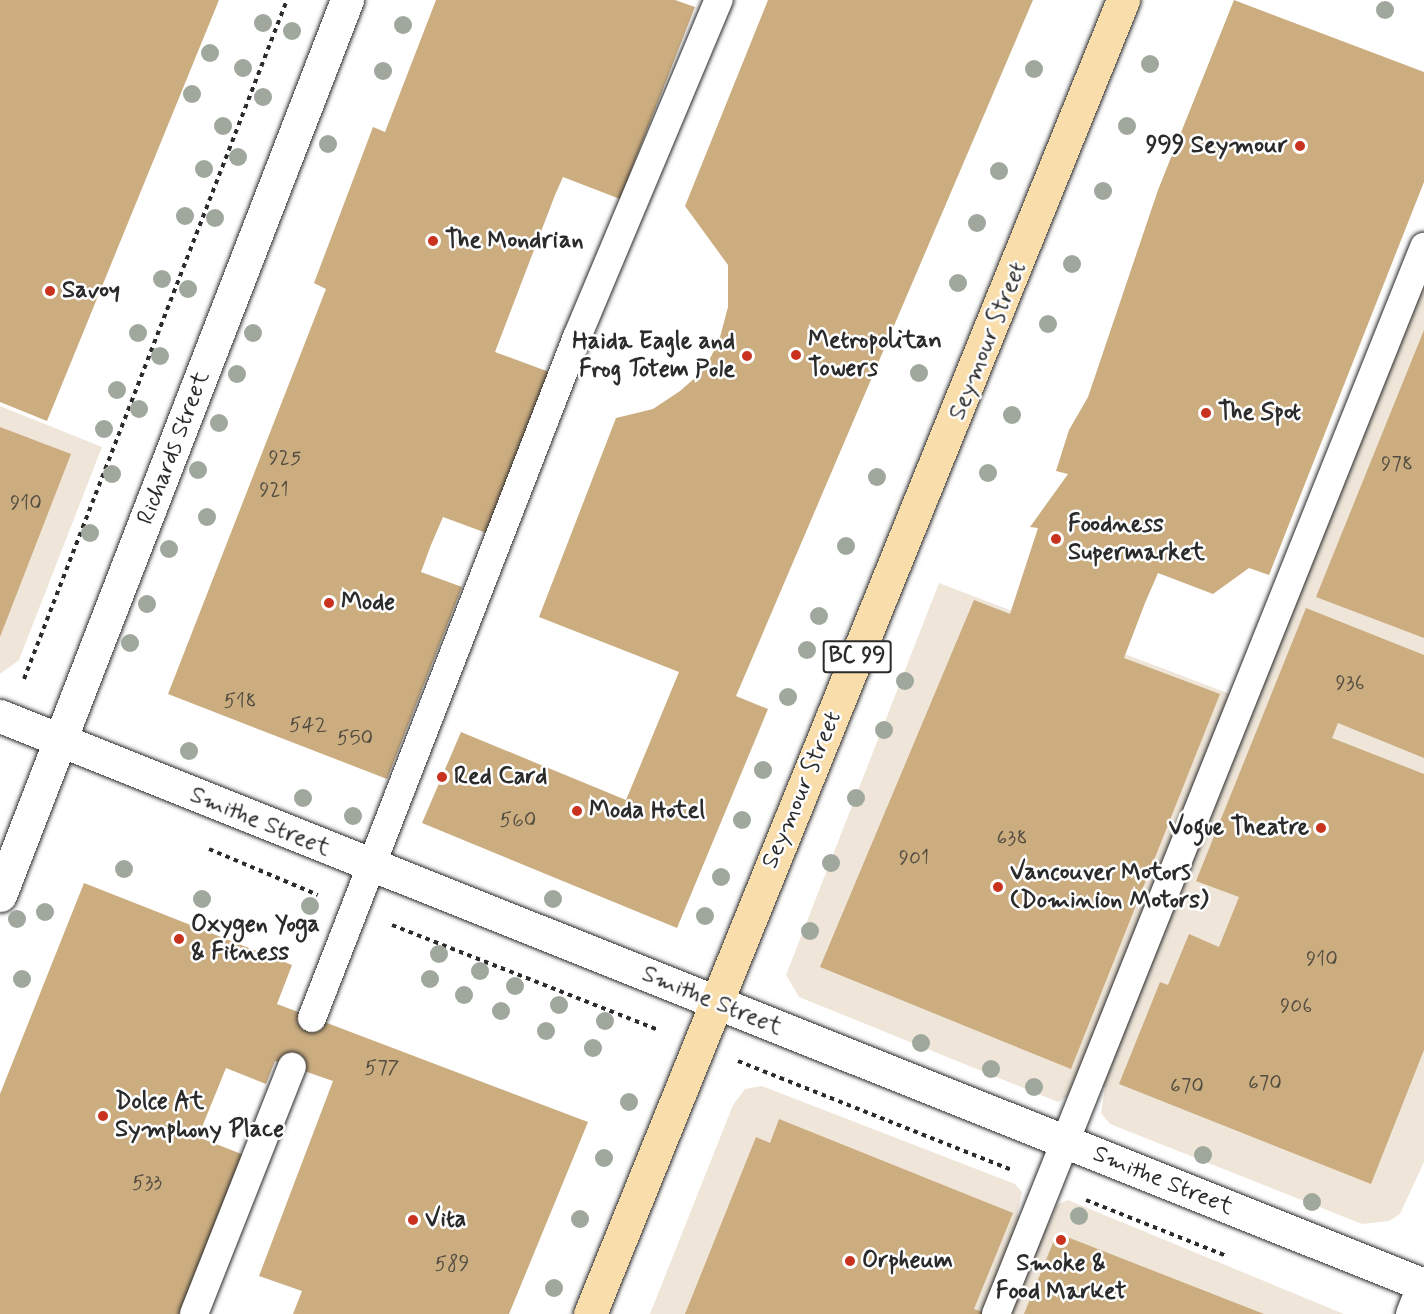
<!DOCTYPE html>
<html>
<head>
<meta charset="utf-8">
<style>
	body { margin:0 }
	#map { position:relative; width:1424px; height:1314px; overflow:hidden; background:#fff; font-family:Mynerve,sans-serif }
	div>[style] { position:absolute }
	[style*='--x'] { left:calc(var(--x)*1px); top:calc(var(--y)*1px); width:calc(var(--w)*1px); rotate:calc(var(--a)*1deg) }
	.built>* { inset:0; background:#efe6d9 }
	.building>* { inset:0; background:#cbad80 }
	.path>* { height:4px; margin-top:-2px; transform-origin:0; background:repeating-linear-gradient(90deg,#2b2b2b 0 4.5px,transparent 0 9px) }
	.roads { filter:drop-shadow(0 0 2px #2b2b2b) drop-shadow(0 0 2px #2b2b2b) }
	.service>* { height:28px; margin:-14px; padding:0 14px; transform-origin:14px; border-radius:14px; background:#fff }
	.minor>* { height:33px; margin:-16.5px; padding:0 16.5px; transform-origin:16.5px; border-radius:16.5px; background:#fff }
	.tertiary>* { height:33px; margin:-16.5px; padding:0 16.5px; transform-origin:16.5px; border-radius:16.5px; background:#fff }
	.secondary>* { height:33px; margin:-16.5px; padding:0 16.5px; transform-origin:16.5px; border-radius:16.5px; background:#fff }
	.trunk>* { height:33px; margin:-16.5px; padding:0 16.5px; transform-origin:16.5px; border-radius:16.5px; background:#f9deab }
	.trees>* { width:18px; height:18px; margin:-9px; border-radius:50%; background:#a0a89e }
	.dots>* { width:16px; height:16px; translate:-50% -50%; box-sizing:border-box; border:3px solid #fff; border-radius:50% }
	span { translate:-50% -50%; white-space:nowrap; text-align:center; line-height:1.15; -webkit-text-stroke:5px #fff; paint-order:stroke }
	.number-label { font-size:21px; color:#534c40 }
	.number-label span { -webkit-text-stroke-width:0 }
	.shield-label span { padding:2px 4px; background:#fff; border:2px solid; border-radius:4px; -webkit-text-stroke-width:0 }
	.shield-label { font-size:22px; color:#2b2b2b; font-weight:700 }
	.poi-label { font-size:24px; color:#2b2b2b; font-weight:700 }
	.right { translate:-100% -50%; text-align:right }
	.left { translate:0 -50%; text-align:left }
	.street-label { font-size:24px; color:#2b2b2b }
</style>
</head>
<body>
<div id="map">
	<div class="built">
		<div style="clip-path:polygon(1424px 247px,1424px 1162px,1400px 1214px,1389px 1221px,1362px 1224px,1110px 1124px,1101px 1113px,1105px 1088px,1092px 1082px,1058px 1102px,799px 997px,786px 975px,939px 583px,1243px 699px)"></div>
		<div style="clip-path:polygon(0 406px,102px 447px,19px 660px,0 674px)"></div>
		<div style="clip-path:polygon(762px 1086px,1015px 1184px,1022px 1192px,1017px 1215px,1047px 1227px,1057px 1205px,1068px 1200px,1344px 1314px,650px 1314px,733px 1105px,745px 1089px)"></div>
	</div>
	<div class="building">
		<div style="clip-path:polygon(0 0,219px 0,47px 421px,0 402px)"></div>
		<div style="clip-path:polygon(436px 0,675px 0,695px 7px,620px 199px,563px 177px,555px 195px,495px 352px,552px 373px,489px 534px,443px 517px,431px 545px,421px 572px,462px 587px,387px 779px,168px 694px,326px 289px,314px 283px,373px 127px,385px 132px)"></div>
		<div style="clip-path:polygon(768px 0,1033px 0,736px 696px,768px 709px,677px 928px,422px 823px,461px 732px,626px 800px,679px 672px,539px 617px,616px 418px,653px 409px,680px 391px,704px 370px,719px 341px,728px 307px,728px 265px,685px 206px)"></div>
		<div style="clip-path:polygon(1234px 0,1424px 72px,1424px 182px,1269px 575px,1249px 568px,1213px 594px,1158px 573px,1145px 603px,1124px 658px,1220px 694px,1071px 1069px,820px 967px,974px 600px,1010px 614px,1038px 528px,1030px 527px,1068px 474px,1056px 471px,1069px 430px,1088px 397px,1158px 190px)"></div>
		<div style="clip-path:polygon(1424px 330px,1424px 638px,1316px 597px)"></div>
		<div style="clip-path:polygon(0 427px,71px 454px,0 637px)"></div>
		<div style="clip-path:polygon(1306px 608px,1424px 655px,1424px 758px,1338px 723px,1332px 738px,1424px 774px,1424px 1050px,1371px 1184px,1119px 1084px,1160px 982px,1168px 985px,1189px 934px,1219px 947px,1239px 897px,1196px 881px)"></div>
		<div style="clip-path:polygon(84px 883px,292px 965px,277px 1004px,588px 1122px,509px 1314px,293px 1314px,302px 1291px,259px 1276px,333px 1081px,275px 1061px,266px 1084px,226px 1068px,198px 1137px,244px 1155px,181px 1314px,0 1314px,0 1094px)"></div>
		<div style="clip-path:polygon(779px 1119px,1013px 1213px,974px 1309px,988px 1314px,685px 1314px,756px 1137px,770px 1143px)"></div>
		<div style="clip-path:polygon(1057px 1233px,1264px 1314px,1024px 1314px)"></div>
	</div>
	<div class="path">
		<div style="--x:24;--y:679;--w:728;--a:-68.83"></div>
		<div style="--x:209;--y:849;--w:118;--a:22.9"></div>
		<div style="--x:392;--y:925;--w:286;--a:21.5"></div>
		<div style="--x:738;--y:1061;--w:293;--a:21.7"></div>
		<div style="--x:1086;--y:1200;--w:149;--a:21.7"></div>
	</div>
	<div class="roads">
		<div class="service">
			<div style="--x:312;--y:1018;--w:731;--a:-68.74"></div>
			<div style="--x:577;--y:337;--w:366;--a:-67.2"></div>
			<div style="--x:194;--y:1314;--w:266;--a:-68.4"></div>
			<div style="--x:996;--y:1314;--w:1150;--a:-68.14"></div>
		</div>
		<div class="minor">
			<div style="--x:1412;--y:1314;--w:31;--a:-69"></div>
		</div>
		<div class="tertiary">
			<div style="--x:0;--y:895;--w:960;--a:-68.81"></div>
		</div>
		<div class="secondary">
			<div style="--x:0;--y:716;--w:1533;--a:21.78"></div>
		</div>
		<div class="trunk">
			<div style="--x:590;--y:1314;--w:1418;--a:-67.92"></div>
		</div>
	</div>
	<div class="trees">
		<div style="left:1385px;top:10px"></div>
		<div style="left:263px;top:23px"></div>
		<div style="left:403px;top:25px"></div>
		<div style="left:292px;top:31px"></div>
		<div style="left:210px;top:53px"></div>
		<div style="left:1150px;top:64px"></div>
		<div style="left:243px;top:68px"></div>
		<div style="left:1034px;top:69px"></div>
		<div style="left:383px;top:71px"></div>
		<div style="left:192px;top:94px"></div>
		<div style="left:263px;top:97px"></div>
		<div style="left:223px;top:126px"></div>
		<div style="left:1127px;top:126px"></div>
		<div style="left:328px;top:144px"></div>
		<div style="left:238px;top:157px"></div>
		<div style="left:204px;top:169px"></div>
		<div style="left:999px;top:171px"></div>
		<div style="left:1103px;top:191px"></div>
		<div style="left:185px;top:216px"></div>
		<div style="left:215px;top:218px"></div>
		<div style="left:977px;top:223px"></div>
		<div style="left:1072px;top:264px"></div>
		<div style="left:162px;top:279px"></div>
		<div style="left:958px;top:283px"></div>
		<div style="left:188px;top:289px"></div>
		<div style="left:1048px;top:324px"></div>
		<div style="left:138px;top:333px"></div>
		<div style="left:253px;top:333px"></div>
		<div style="left:160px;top:356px"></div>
		<div style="left:919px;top:373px"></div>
		<div style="left:237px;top:374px"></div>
		<div style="left:117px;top:390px"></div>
		<div style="left:139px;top:409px"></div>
		<div style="left:1012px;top:415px"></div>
		<div style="left:219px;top:423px"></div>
		<div style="left:104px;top:429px"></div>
		<div style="left:198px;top:470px"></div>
		<div style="left:988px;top:473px"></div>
		<div style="left:112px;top:474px"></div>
		<div style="left:877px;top:477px"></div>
		<div style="left:207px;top:517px"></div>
		<div style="left:90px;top:533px"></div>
		<div style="left:846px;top:546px"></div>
		<div style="left:169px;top:549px"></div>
		<div style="left:147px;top:604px"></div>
		<div style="left:819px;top:616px"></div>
		<div style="left:130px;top:643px"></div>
		<div style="left:807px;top:650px"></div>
		<div style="left:905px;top:681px"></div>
		<div style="left:788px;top:697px"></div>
		<div style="left:884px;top:730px"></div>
		<div style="left:189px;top:751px"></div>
		<div style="left:763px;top:770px"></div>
		<div style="left:303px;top:798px"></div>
		<div style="left:856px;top:798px"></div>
		<div style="left:353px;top:816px"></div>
		<div style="left:742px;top:820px"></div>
		<div style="left:831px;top:863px"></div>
		<div style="left:124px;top:869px"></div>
		<div style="left:721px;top:877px"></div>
		<div style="left:202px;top:899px"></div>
		<div style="left:553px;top:899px"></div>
		<div style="left:310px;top:906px"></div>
		<div style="left:45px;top:912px"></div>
		<div style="left:705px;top:916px"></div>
		<div style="left:17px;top:919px"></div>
		<div style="left:810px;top:931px"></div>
		<div style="left:439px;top:954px"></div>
		<div style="left:480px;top:971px"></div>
		<div style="left:22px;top:979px"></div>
		<div style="left:430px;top:979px"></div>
		<div style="left:515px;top:986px"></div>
		<div style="left:464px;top:995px"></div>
		<div style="left:559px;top:1005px"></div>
		<div style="left:501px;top:1011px"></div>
		<div style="left:605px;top:1021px"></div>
		<div style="left:546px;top:1031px"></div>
		<div style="left:921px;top:1043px"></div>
		<div style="left:593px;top:1048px"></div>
		<div style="left:991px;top:1069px"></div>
		<div style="left:1034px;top:1087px"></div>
		<div style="left:629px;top:1102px"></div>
		<div style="left:1203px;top:1155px"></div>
		<div style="left:604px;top:1158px"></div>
		<div style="left:1312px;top:1202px"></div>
		<div style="left:1079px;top:1216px"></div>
		<div style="left:580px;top:1219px"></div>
		<div style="left:554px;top:1288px"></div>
	</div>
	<div class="dots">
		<div style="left:1300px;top:146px;background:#c8321e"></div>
		<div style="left:433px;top:241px;background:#c8321e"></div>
		<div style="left:50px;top:291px;background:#c8321e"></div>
		<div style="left:796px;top:355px;background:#c8321e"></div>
		<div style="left:747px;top:356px;background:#c8321e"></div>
		<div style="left:1206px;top:413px;background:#c8321e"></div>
		<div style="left:1056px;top:539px;background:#c8321e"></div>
		<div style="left:329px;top:603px;background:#c8321e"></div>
		<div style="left:442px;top:777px;background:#c8321e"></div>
		<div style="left:577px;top:811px;background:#c8321e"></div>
		<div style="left:1321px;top:828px;background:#c8321e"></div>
		<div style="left:998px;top:887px;background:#c8321e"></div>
		<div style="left:179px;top:939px;background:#c8321e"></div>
		<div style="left:103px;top:1116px;background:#c8321e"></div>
		<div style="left:413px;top:1220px;background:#c8321e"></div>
		<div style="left:1061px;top:1240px;background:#c8321e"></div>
		<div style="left:850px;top:1261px;background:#c8321e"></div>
	</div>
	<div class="number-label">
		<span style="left:285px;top:458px">925</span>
		<span style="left:1397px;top:464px">978</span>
		<span style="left:274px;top:490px">921</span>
		<span style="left:26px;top:503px">910</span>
		<span style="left:1350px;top:683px">936</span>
		<span style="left:240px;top:701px">518</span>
		<span style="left:308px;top:725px">542</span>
		<span style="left:355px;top:738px">550</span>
		<span style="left:518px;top:820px">560</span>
		<span style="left:1012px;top:838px">638</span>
		<span style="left:914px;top:858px">901</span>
		<span style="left:1322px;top:959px">910</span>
		<span style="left:1296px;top:1006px">906</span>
		<span style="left:382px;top:1068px">577</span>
		<span style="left:1265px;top:1083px">670</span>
		<span style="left:1187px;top:1086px">670</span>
		<span style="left:147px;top:1183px">533</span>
		<span style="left:452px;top:1264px">589</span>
	</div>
	<div class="shield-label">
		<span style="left:857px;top:657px">BC 99</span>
	</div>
	<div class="poi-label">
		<span class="right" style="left:1288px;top:146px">999 Seymour</span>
		<span class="left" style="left:445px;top:241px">The Mondrian</span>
		<span class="left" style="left:62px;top:291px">Savoy</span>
		<span class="left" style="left:808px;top:355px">Metropolitan<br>Towers</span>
		<span class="right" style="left:735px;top:356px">Haida Eagle and<br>Frog Totem Pole</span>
		<span class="left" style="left:1218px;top:413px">The Spot</span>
		<span class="left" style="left:1068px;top:539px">Foodness<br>Supermarket</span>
		<span class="left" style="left:341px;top:603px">Mode</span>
		<span class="left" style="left:454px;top:777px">Red Card</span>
		<span class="left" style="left:589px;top:811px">Moda Hotel</span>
		<span class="right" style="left:1309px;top:828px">Vogue Theatre</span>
		<span class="left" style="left:1010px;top:887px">Vancouver Motors<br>(Dominion Motors)</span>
		<span class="left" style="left:191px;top:939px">Oxygen Yoga<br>&amp; Fitness</span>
		<span class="left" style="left:115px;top:1116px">Dolce At<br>Symphony Place</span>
		<span class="left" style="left:425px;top:1220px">Vita</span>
		<span class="left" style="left:862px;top:1261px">Orpheum</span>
		<span style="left:1061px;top:1278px">Smoke &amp;<br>Food Market</span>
	</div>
	<div class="street-label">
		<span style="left:988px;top:341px;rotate:-68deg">Seymour Street</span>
		<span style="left:174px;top:448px;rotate:-69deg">Richards Street</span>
		<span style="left:802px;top:790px;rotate:-67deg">Seymour Street</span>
		<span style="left:260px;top:822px;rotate:22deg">Smithe Street</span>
		<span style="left:712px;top:1001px;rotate:22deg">Smithe Street</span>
		<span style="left:1163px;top:1181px;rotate:22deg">Smithe Street</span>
	</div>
</div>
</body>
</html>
